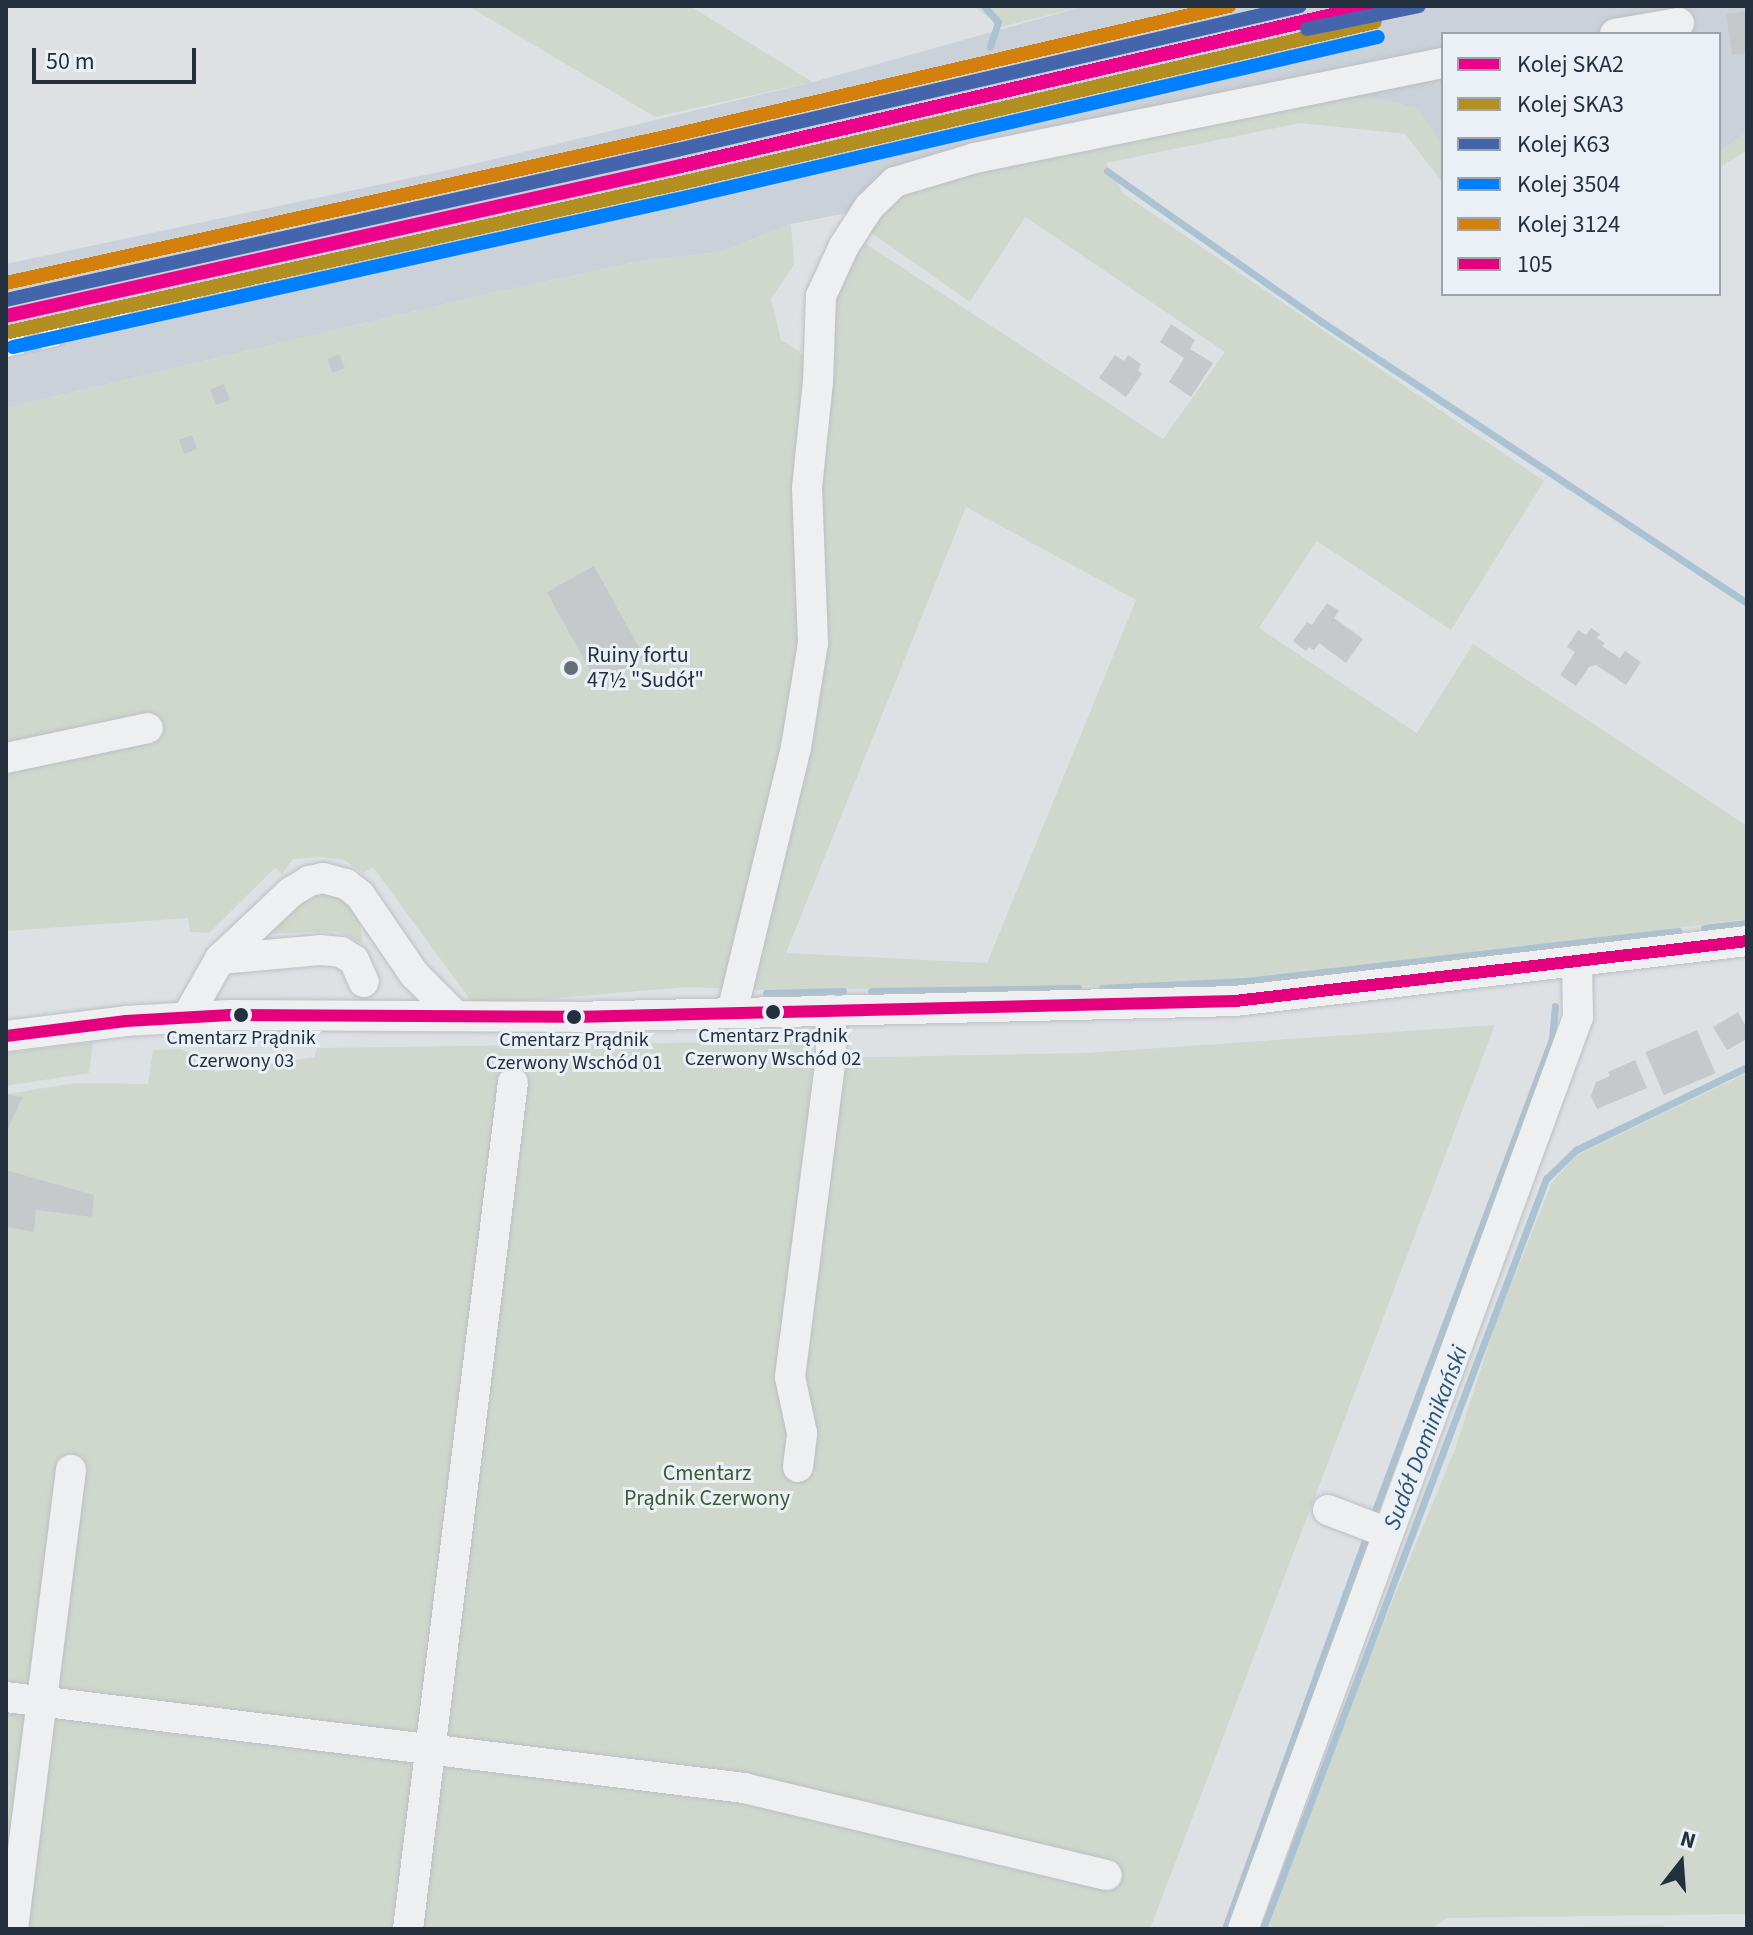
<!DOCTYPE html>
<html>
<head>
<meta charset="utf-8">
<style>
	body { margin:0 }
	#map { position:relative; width:1753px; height:1935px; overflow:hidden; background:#dee1e4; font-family:"Source Sans 3",sans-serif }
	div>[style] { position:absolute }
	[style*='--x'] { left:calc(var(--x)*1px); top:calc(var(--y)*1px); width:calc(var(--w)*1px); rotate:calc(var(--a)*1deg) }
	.built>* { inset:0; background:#cbd1d8 }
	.green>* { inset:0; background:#d0d8ce }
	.stream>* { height:7px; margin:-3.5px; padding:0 3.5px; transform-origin:3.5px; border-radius:3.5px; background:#aac2d2 }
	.building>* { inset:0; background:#c6c9cc; transform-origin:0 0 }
	.roads { filter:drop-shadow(0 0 2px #bcbfc2) drop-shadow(0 0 2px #bcbfc2) }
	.minor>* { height:30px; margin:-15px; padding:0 15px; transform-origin:15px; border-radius:15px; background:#edeff1 }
	.rail>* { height:9px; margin-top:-4.5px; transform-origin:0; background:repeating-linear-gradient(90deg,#eaf0f5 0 18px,#c6c9cc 0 36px); box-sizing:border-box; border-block:2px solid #c6c9cc }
	.bus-1>* { height:12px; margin:-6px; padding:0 6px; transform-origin:6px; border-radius:6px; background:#e5007d }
	.rail-1>* { height:14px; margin:-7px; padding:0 7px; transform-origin:7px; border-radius:7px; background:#ed028c }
	.rail-2>* { height:14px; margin:-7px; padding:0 7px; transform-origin:7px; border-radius:7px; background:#b28f20 }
	.rail-3>* { height:14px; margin:-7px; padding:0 7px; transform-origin:7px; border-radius:7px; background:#4464ac }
	.rail-4>* { height:14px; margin:-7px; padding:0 7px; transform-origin:7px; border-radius:7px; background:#0080ff }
	.rail-5>* { height:14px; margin:-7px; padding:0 7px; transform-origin:7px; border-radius:7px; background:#d3810c }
	.dots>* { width:22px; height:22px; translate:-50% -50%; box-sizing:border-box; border:4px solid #eaf0f5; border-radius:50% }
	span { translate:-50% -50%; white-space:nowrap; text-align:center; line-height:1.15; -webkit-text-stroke:6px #eaf0f5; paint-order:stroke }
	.bus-label { font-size:20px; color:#24303e }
	.poi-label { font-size:22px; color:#24303e }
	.left { translate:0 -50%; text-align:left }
	.park-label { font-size:22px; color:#3d5a31 }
	.water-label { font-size:24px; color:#2c5474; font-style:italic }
	.frame { position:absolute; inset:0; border:8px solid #24303e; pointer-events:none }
	.legend { position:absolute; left:1441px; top:32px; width:280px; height:264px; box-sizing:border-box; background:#eaf0f5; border:2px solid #9ba3ac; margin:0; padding:10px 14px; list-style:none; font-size:24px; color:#24303e }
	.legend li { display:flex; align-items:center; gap:16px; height:40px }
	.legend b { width:40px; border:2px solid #9ba3ac }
	.north { position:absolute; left:1641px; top:1823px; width:80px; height:80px; -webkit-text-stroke:6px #eaf0f5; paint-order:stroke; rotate:17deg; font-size:22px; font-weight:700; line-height:32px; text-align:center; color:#24303e }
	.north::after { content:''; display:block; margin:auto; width:28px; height:36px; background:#24303e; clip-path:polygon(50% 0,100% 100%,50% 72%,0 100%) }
	.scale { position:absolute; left:32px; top:48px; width:164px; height:36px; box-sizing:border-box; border:4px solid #24303e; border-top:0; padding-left:10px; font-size:24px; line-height:28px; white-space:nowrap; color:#24303e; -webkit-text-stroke:6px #eaf0f5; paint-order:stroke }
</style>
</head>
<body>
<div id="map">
	<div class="built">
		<div style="clip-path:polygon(1085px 6px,1747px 6px,1747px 132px,1719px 152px,1719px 34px,1443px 34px,1443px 147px,1418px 109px,1361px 98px,1331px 102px,1105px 162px,791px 224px,720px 252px,641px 261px,479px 296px,6px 408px,6px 264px,453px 169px,813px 82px)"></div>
	</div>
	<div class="green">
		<div style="clip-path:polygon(468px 6px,690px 6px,813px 82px,655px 117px)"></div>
		<div style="clip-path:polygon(973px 6px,1085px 6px,1001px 27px)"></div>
		<div style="clip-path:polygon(evenodd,1323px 98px,1331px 102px,1361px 98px,1387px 100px,1418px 109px,1443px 147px,1443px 183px,1405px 134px,1300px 123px,1106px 163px,1124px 194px,1544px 481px,1451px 630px,1317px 541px,1259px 628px,1417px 733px,1473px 644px,1747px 826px,1747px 919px,1236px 984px,758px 990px,687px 987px,474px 1005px,373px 867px,363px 873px,344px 860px,323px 857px,293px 859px,282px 874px,275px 868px,209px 933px,190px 932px,188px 918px,6px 931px,6px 408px,479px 296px,641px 261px,720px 252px,791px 224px,794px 264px,771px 299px,781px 340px,829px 371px,833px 292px,862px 241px,1163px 439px,1225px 352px,1025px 217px,970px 302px,863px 227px,886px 197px,929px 178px,1323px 98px,966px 507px,1136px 600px,987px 963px,786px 953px,966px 507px)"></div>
		<div style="clip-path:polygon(1747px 132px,1747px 150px,1719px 168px,1719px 152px)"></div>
		<div style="clip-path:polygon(322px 893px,340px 898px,348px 905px,359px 921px,363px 944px,337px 931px,263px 934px,290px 909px)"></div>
		<div style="clip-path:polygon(1495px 1025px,1150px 1929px,6px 1929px,6px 1094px,76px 1083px,148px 1084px,153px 1050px,181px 1049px,207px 1062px,215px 1072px,314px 1057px,317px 1048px,796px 1041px,824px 1058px,1085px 1053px)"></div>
		<div style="clip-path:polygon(93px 1042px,89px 1073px,6px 1086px,6px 1053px)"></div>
		<div style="clip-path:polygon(1747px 1073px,1747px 1914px,1447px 1918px,1431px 1929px,1268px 1929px,1368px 1660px,1455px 1449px,1496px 1322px,1552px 1182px,1577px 1155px)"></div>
		<div style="clip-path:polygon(1664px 1925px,1663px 1929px,1443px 1929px,1444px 1928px)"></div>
	</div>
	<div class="stream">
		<div style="--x:984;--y:6;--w:21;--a:49"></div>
		<div style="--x:998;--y:22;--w:26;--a:108"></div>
		<div style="--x:1107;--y:171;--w:263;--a:35.1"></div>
		<div style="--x:1322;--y:322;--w:509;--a:33.47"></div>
		<div style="--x:1704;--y:928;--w:43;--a:-6.6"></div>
		<div style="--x:1102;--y:988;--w:144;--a:-2.8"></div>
		<div style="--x:1246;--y:981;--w:435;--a:-6.6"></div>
		<div style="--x:871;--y:991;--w:207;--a:-0.8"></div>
		<div style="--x:766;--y:993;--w:77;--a:-1.5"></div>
		<div style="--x:1376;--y:1508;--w:501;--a:-69.43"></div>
		<div style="--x:1552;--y:1039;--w:33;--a:-85"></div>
		<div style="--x:1225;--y:1929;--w:411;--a:-70.2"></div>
		<div style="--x:1263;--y:1929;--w:802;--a:-69.33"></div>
		<div style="--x:1546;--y:1179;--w:42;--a:-44"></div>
		<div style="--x:1576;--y:1150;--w:190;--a:-25.9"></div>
	</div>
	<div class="building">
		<div style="clip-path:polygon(1747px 11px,1747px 53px,1732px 55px,1726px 14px)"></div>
		<div style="clip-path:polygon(1171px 324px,1195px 340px,1190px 349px,1213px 363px,1191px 397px,1169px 382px,1184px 358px,1160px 342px)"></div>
		<div style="left:339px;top:354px;width:15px;height:13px;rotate:67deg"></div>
		<div style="clip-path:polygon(1115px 355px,1124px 361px,1128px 355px,1141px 364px,1138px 370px,1142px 374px,1126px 397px,1099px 378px)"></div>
		<div style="left:224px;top:384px;width:17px;height:15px;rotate:69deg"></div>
		<div style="left:192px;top:435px;width:15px;height:14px;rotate:70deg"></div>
		<div style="left:594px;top:566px;width:104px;height:54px;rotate:61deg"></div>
		<div style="clip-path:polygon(1327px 603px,1339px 611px,1334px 618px,1363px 639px,1346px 663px,1319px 643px,1314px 650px,1309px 647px,1306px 651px,1293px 641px,1307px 622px,1312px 625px)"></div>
		<div style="clip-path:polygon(1591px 628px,1600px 634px,1597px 638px,1605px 643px,1602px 646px,1620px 658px,1625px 651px,1641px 662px,1626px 685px,1596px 665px,1589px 667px,1576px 686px,1560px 675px,1575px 652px,1567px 647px,1578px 630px,1586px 635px)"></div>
		<div style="clip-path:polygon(1738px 1012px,1747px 1028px,1747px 1039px,1727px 1050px,1713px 1027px)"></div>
		<div style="left:1697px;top:1030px;width:47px;height:56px;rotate:67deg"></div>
		<div style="clip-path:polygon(1635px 1060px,1647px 1088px,1597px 1109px,1591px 1096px,1596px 1082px,1610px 1076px,1608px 1072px)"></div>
		<div style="clip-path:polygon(6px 1094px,23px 1097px,6px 1132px)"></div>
		<div style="clip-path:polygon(6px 1170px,94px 1195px,92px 1217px,36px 1210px,34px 1232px,6px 1227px)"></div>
	</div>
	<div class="roads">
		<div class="minor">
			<div style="--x:1615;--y:34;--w:65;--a:-9.8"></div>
			<div style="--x:6;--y:758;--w:145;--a:-11.9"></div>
			<div style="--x:220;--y:959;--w:100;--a:-5.1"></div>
			<div style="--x:320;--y:950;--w:21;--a:5"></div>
			<div style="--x:341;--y:952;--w:15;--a:32"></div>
			<div style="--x:354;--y:960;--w:24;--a:66"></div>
			<div style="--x:732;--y:1012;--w:273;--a:-76.4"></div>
			<div style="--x:796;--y:747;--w:105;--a:-80.7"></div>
			<div style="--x:813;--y:643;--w:155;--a:-92.2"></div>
			<div style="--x:807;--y:488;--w:107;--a:-84.1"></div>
			<div style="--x:818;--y:382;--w:86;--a:-88"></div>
			<div style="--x:821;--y:296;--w:55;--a:-65.3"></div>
			<div style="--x:844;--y:246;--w:46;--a:-57.3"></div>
			<div style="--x:869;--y:207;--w:36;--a:-44"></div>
			<div style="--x:895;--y:182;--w:84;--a:-16.7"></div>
			<div style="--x:975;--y:158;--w:478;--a:-11.5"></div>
			<div style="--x:187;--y:1017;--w:67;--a:-60.4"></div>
			<div style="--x:220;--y:959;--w:98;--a:-43.3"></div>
			<div style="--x:291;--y:892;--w:21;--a:-31"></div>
			<div style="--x:309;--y:881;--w:14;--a:-12"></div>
			<div style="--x:323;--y:878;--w:24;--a:15"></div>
			<div style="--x:346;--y:884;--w:18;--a:38"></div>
			<div style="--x:360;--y:895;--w:96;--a:55.6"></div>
			<div style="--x:414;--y:974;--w:58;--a:45"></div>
			<div style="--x:6;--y:1036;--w:121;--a:-7.1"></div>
			<div style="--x:126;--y:1021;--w:104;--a:-3.3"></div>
			<div style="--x:230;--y:1015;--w:343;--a:0.3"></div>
			<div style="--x:573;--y:1017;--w:662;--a:-1.38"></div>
			<div style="--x:1235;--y:1001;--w:516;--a:-6.68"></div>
			<div style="--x:798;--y:1467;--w:34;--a:-83"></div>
			<div style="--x:802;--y:1433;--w:57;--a:-102.1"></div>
			<div style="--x:790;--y:1377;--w:323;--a:-82.7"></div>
			<div style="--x:831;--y:1057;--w:47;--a:-90"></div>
			<div style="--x:1328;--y:1510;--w:64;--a:21"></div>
			<div style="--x:6;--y:1697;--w:744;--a:7.03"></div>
			<div style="--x:744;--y:1788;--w:373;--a:13.5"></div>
			<div style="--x:13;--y:1929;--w:463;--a:-82.8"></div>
			<div style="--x:408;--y:1929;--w:853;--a:-82.93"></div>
			<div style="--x:1243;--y:1929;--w:972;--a:-69.83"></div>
			<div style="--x:1578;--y:1017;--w:56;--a:-91"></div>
		</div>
	</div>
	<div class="rail">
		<div style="--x:6;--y:339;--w:965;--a:-12.93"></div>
		<div style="--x:6;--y:354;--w:60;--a:-12.4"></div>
	</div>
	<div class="bus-1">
		<div style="--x:6;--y:1036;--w:121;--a:-7.1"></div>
		<div style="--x:126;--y:1021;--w:104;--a:-3.3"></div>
		<div style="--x:230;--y:1015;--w:343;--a:0.3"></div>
		<div style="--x:573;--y:1017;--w:662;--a:-1.38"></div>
		<div style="--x:1235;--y:1001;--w:516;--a:-6.68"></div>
	</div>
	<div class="rail-1">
		<div style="--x:6;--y:316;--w:691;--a:-12.53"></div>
		<div style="--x:681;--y:166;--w:708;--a:-13.06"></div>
	</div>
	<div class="rail-2">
		<div style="--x:9;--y:332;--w:692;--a:-12.51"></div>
		<div style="--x:685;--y:182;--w:708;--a:-13.06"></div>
	</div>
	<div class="rail-3">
		<div style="--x:1307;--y:29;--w:114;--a:-11.6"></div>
		<div style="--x:6;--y:300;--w:688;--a:-12.6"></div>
		<div style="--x:677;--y:150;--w:639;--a:-13.01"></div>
	</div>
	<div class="rail-4">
		<div style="--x:13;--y:347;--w:691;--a:-12.53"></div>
		<div style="--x:688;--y:197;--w:708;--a:-13.06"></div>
	</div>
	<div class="rail-5">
		<div style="--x:6;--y:283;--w:684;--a:-12.49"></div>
		<div style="--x:674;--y:135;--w:570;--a:-13.09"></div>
	</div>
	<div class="dots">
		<div style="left:571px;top:668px;background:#656e78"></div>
		<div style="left:773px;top:1012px;background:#24303e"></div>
		<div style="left:241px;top:1015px;background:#24303e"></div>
		<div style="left:574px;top:1017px;background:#24303e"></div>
	</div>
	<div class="bus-label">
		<span style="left:773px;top:1048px">Cmentarz Prądnik<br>Czerwony Wschód 02</span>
		<span style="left:241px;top:1050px">Cmentarz Prądnik<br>Czerwony 03</span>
		<span style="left:574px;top:1052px">Cmentarz Prądnik<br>Czerwony Wschód 01</span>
	</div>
	<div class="poi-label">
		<span class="left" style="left:587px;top:668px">Ruiny fortu<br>47½ "Sudół"</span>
	</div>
	<div class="park-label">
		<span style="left:707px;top:1486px">Cmentarz<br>Prądnik Czerwony</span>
	</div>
	<div class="water-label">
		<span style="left:1426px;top:1438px;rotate:-69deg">Sudół Dominikański</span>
	</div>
	<div class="frame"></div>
	<ul class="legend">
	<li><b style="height:10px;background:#ed028c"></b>Kolej SKA2</li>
	<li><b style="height:10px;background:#b28f20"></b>Kolej SKA3</li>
	<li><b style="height:10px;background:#4464ac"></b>Kolej K63</li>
	<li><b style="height:10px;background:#0080ff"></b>Kolej 3504</li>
	<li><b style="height:10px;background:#d3810c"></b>Kolej 3124</li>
	<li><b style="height:10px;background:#e5007d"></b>105</li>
	</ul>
	<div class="north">N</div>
	<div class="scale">50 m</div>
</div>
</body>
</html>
